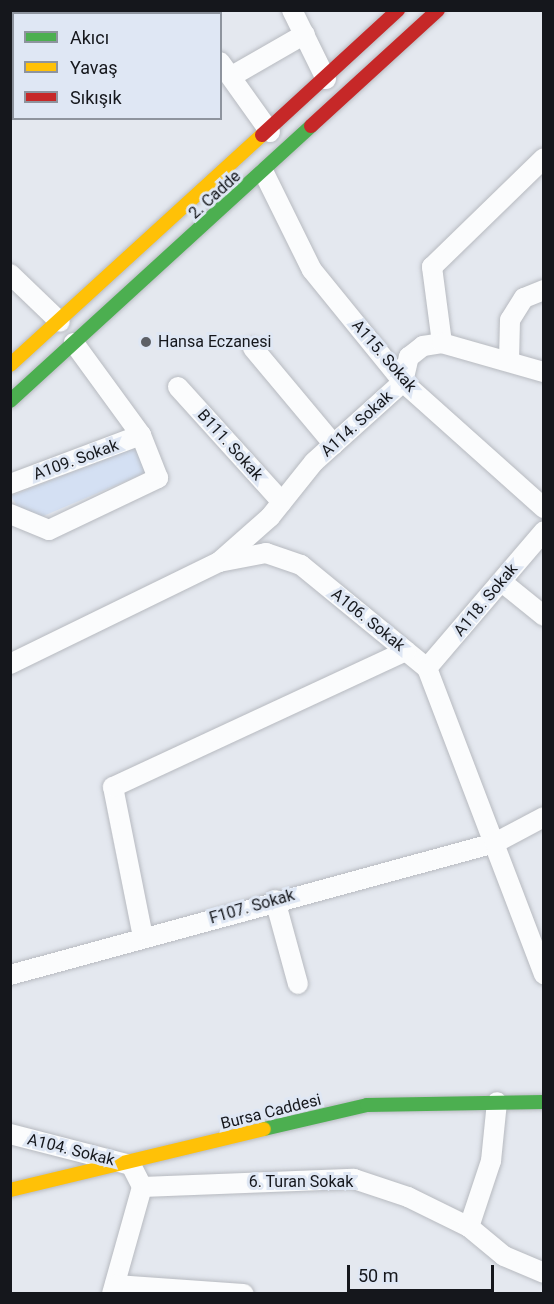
<!DOCTYPE html>
<html>
<head>
<meta charset="utf-8">
<style>
	body { margin:0 }
	#map { position:relative; width:554px; height:1304px; overflow:hidden; background:#e4e8ef; font-family:Roboto,sans-serif }
	div>[style] { position:absolute }
	[style*='--x'] { left:calc(var(--x)*1px); top:calc(var(--y)*1px); width:calc(var(--w)*1px); rotate:calc(var(--a)*1deg) }
	.green>* { inset:0; background:#d4e0f3 }
	.roads { filter:drop-shadow(0 0 2px #b7bac0) drop-shadow(0 0 2px #b7bac0) }
	.street>* { height:20px; margin:-10px; padding:0 10px; transform-origin:10px; border-radius:10px; background:#fbfcfd }
	.fast>* { height:14px; margin:-7px; padding:0 7px; transform-origin:7px; border-radius:7px; background:#4caf50 }
	.slow>* { height:14px; margin:-7px; padding:0 7px; transform-origin:7px; border-radius:7px; background:#ffc107 }
	.jam>* { height:14px; margin:-7px; padding:0 7px; transform-origin:7px; border-radius:7px; background:#c62828 }
	.dots>* { width:16px; height:16px; translate:-50% -50%; box-sizing:border-box; border:3px solid #dfe7f4; border-radius:50% }
	span { translate:-50% -50%; white-space:nowrap; text-align:center; line-height:1.15; -webkit-text-stroke:6px #dfe7f4; paint-order:stroke }
	.street-label { font-size:16px; color:#15171c }
	.poi-label { font-size:16px; color:#15171c }
	.left { translate:0 -50%; text-align:left }
	.frame { position:absolute; inset:0; border:12px solid #15171c; pointer-events:none }
	.legend { position:absolute; left:12px; top:12px; width:210px; height:108px; box-sizing:border-box; background:#dfe7f4; border:2px solid #8e949e; margin:0; padding:8px 10px; list-style:none; font-size:18px; color:#15171c }
	.legend li { display:flex; align-items:center; gap:12px; height:30px }
	.legend b { width:30px; border:2px solid #8e949e }
	.scale { position:absolute; left:347px; top:1265px; width:147px; height:27px; box-sizing:border-box; border:3px solid #15171c; border-top:0; padding-left:8px; font-size:18px; line-height:21px; white-space:nowrap; color:#15171c; -webkit-text-stroke:4px #dfe7f4; paint-order:stroke }
</style>
</head>
<body>
<div id="map">
	<div class="green">
		<div style="clip-path:polygon(135px 448px,147px 472px,41px 517px,19px 509px,11px 496px)"></div>
	</div>
	<div class="roads">
		<div class="street">
			<div style="--x:16;--y:10;--w:5;--a:53"></div>
			<div style="--x:177;--y:10;--w:5;--a:53"></div>
			<div style="--x:292;--y:10;--w:77;--a:63.8"></div>
			<div style="--x:92;--y:14;--w:7;--a:-34"></div>
			<div style="--x:220;--y:62;--w:86;--a:54.5"></div>
			<div style="--x:232;--y:76;--w:84;--a:-29.9"></div>
			<div style="--x:10;--y:105;--w:6;--a:-51"></div>
			<div style="--x:264;--y:173;--w:108;--a:63.7"></div>
			<div style="--x:312;--y:270;--w:144;--a:50.9"></div>
			<div style="--x:403;--y:382;--w:189;--a:41.8"></div>
			<div style="--x:10;--y:274;--w:69;--a:43.8"></div>
			<div style="--x:442;--y:343;--w:77;--a:-97.5"></div>
			<div style="--x:432;--y:267;--w:156;--a:-44.2"></div>
			<div style="--x:253;--y:348;--w:126;--a:50.1"></div>
			<div style="--x:509;--y:361;--w:41;--a:-88.6"></div>
			<div style="--x:510;--y:320;--w:26;--a:-58"></div>
			<div style="--x:524;--y:298;--w:22;--a:-22"></div>
			<div style="--x:178;--y:387;--w:155;--a:47.9"></div>
			<div style="--x:10;--y:484;--w:140;--a:-20.5"></div>
			<div style="--x:10;--y:514;--w:42;--a:22.3"></div>
			<div style="--x:49;--y:530;--w:121;--a:-25.5"></div>
			<div style="--x:158;--y:478;--w:46;--a:-111.6"></div>
			<div style="--x:141;--y:435;--w:114;--a:-126.1"></div>
			<div style="--x:219;--y:562;--w:68;--a:-41.4"></div>
			<div style="--x:270;--y:517;--w:70;--a:-51.3"></div>
			<div style="--x:314;--y:462;--w:120;--a:-42"></div>
			<div style="--x:403;--y:382;--w:26;--a:-77"></div>
			<div style="--x:409;--y:357;--w:18;--a:-38"></div>
			<div style="--x:423;--y:346;--w:19;--a:-9"></div>
			<div style="--x:442;--y:343;--w:106;--a:15.9"></div>
			<div style="--x:502;--y:582;--w:54;--a:39"></div>
			<div style="--x:10;--y:664;--w:233;--a:-26"></div>
			<div style="--x:219;--y:562;--w:48;--a:-10.8"></div>
			<div style="--x:266;--y:553;--w:37;--a:19"></div>
			<div style="--x:301;--y:565;--w:163;--a:39.3"></div>
			<div style="--x:427;--y:668;--w:328;--a:69.1"></div>
			<div style="--x:427;--y:668;--w:180;--a:-49.5"></div>
			<div style="--x:275;--y:900;--w:87;--a:74.7"></div>
			<div style="--x:143;--y:937;--w:153;--a:-101.3"></div>
			<div style="--x:113;--y:787;--w:323;--a:-24.9"></div>
			<div style="--x:10;--y:975;--w:503;--a:-15.23"></div>
			<div style="--x:495;--y:843;--w:55;--a:-28"></div>
			<div style="--x:10;--y:1134;--w:125;--a:14.4"></div>
			<div style="--x:131;--y:1165;--w:25;--a:63"></div>
			<div style="--x:142;--y:1187;--w:111;--a:105.7"></div>
			<div style="--x:142;--y:1187;--w:212;--a:-2.2"></div>
			<div style="--x:354;--y:1179;--w:57;--a:18.4"></div>
			<div style="--x:408;--y:1197;--w:68;--a:26.2"></div>
			<div style="--x:469;--y:1227;--w:45;--a:39.6"></div>
			<div style="--x:504;--y:1256;--w:43;--a:23"></div>
			<div style="--x:469;--y:1227;--w:70;--a:-71.6"></div>
			<div style="--x:491;--y:1161;--w:59;--a:-84.2"></div>
			<div style="--x:115;--y:1285;--w:129;--a:4"></div>
		</div>
		<div class="fast">
			<div style="--x:10;--y:401;--w:408;--a:-42.4"></div>
			<div style="--x:264;--y:1129;--w:106;--a:-13.1"></div>
			<div style="--x:367;--y:1105;--w:177;--a:-1"></div>
		</div>
		<div class="slow">
			<div style="--x:10;--y:365;--w:341;--a:-42.4"></div>
			<div style="--x:10;--y:1190;--w:261;--a:-13.5"></div>
		</div>
		<div class="jam">
			<div style="--x:311;--y:126;--w:172;--a:-42.4"></div>
			<div style="--x:262;--y:135;--w:185;--a:-42.6"></div>
		</div>
	</div>
	<div class="dots">
		<div style="left:146px;top:342px;background:#5d6066"></div>
	</div>
	<div class="street-label">
		<span style="left:215px;top:195px;rotate:-42deg">2. Cadde</span>
		<span style="left:384px;top:356px;rotate:49deg">A115. Sokak</span>
		<span style="left:357px;top:424px;rotate:-42deg">A114. Sokak</span>
		<span style="left:230px;top:445px;rotate:48deg">B111. Sokak</span>
		<span style="left:76px;top:460px;rotate:-20deg">A109. Sokak</span>
		<span style="left:486px;top:600px;rotate:-50deg">A118. Sokak</span>
		<span style="left:368px;top:620px;rotate:39deg">A106. Sokak</span>
		<span style="left:252px;top:907px;rotate:-16deg">F107. Sokak</span>
		<span style="left:271px;top:1112px;rotate:-14deg">Bursa Caddesi</span>
		<span style="left:71px;top:1150px;rotate:14deg">A104. Sokak</span>
		<span style="left:301px;top:1182px">6. Turan Sokak</span>
	</div>
	<div class="poi-label">
		<span class="left" style="left:158px;top:342px">Hansa Eczanesi</span>
	</div>
	<div class="frame"></div>
	<ul class="legend">
	<li><b style="height:8px;background:#4caf50"></b>Akıcı</li>
	<li><b style="height:8px;background:#ffc107"></b>Yavaş</li>
	<li><b style="height:8px;background:#c62828"></b>Sıkışık</li>
	</ul>
	<div class="scale">50 m</div>
</div>
</body>
</html>
